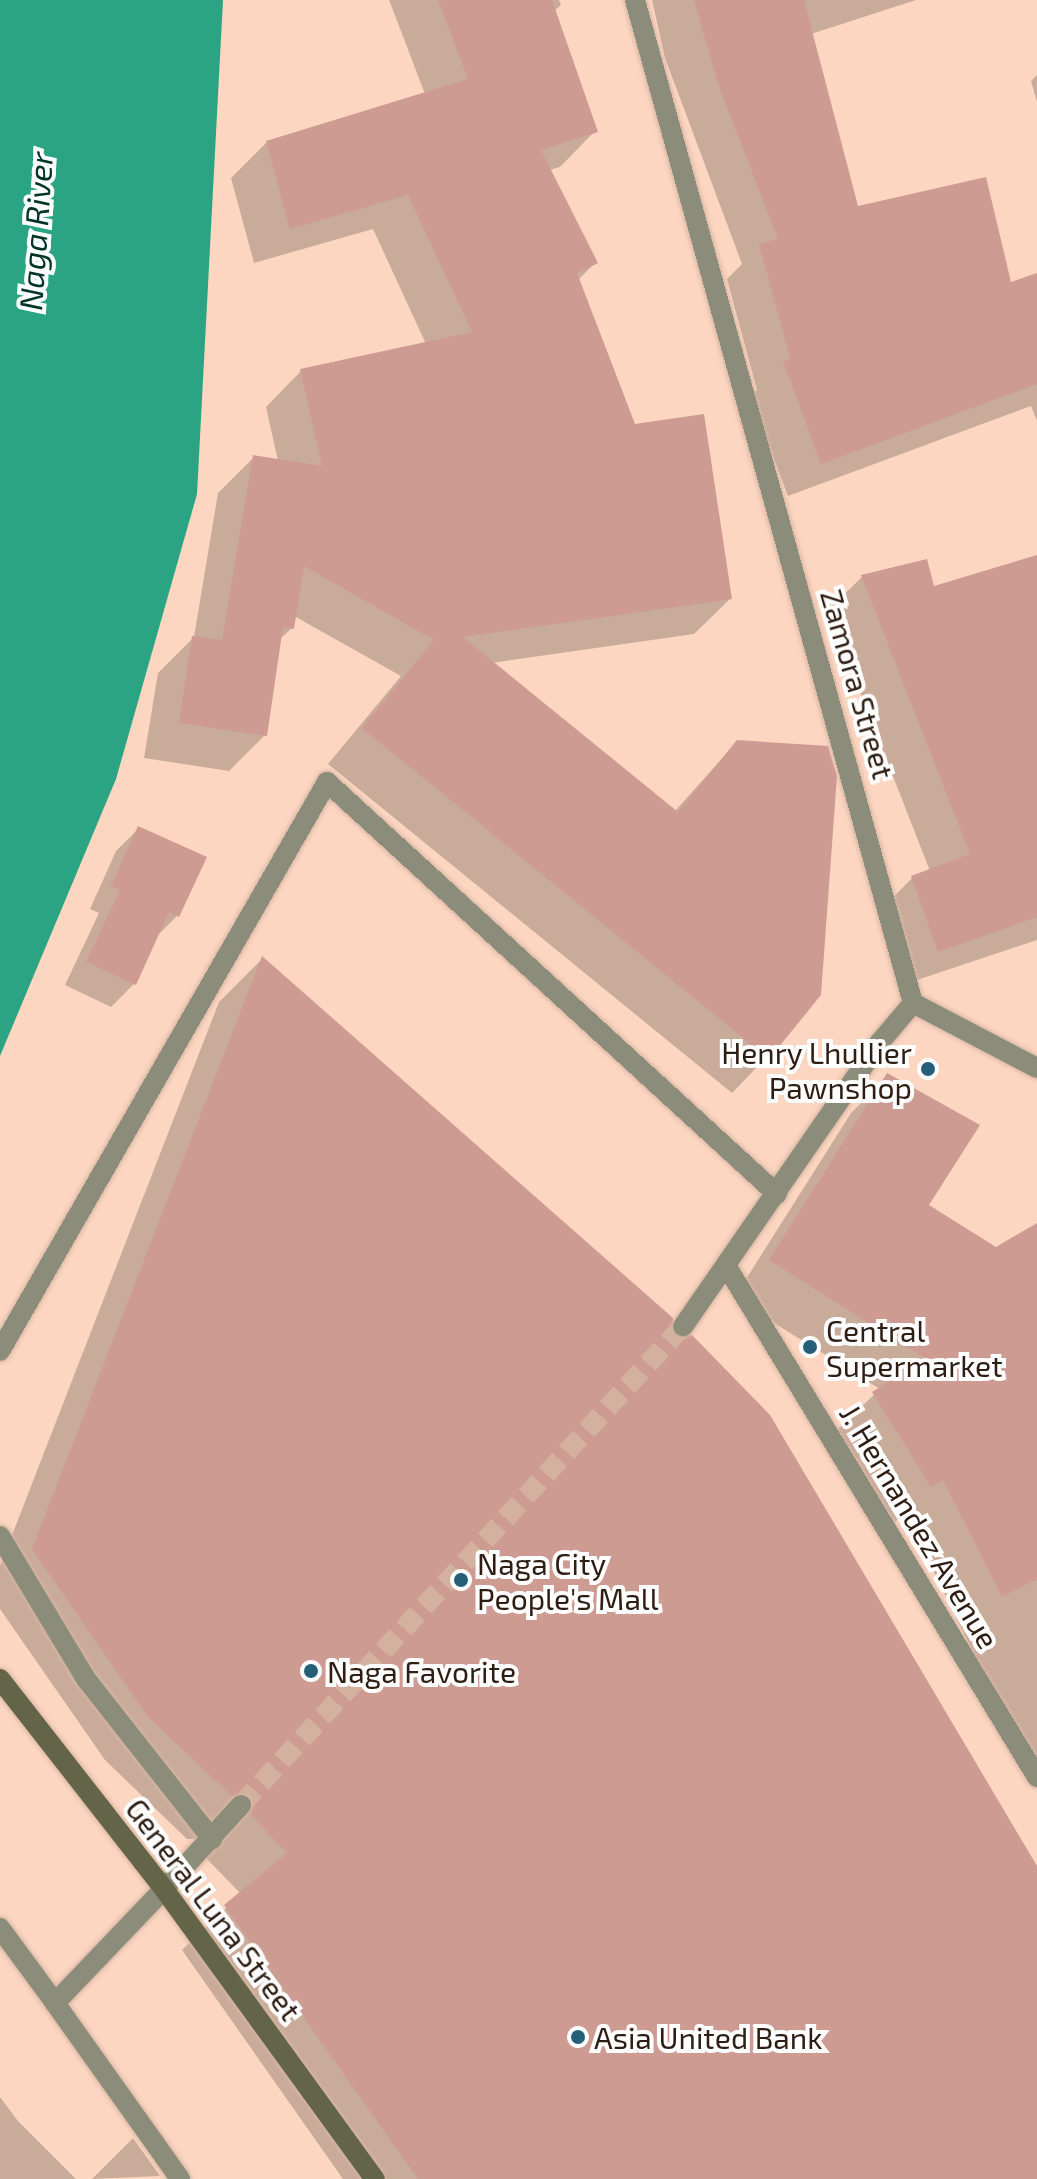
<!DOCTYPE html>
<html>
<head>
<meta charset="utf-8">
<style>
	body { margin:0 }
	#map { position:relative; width:1037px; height:2179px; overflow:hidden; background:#fcd6c1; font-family:"Exo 2",sans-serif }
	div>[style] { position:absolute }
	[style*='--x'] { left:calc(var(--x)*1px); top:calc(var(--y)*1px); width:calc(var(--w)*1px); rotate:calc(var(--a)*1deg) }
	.water>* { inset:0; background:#2aa482 }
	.shadow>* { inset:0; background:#0003 }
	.building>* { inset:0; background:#ce9b92 }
	.tertiary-tunnel>* { height:20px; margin-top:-10px; transform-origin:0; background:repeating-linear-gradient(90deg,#d3b19e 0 20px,transparent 0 30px) }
	.roads { filter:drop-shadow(0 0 2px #d7b5a2) drop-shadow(0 0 2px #d7b5a2) }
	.minor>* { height:20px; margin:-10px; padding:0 10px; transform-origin:10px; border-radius:10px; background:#8b8c79 }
	.tertiary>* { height:20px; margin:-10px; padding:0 10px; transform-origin:10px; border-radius:10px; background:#8b8c79 }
	.secondary>* { height:20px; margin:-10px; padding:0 10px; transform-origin:10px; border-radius:10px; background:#646548 }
	.dots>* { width:22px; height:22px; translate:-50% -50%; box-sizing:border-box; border:4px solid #fff; border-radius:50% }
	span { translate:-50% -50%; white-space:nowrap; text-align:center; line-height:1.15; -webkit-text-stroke:8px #fff; paint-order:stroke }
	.street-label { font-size:30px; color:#2e1d13 }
	.poi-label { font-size:30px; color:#2e1d13 }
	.right { translate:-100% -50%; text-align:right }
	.left { translate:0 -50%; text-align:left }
	.water-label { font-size:32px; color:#003427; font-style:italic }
</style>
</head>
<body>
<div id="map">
	<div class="water">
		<div style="clip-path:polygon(0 0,223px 0,197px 494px,116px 779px,0 1056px)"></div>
	</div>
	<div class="shadow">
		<div style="clip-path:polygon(389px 0,559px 0,561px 5px,554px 11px,595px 131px,560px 167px,549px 170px,595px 263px,578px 280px,633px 426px,730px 599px,694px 634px,491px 663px,674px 812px,737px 742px,767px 1057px,732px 1093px,328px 764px,401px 676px,294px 616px,292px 628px,279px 640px,265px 735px,229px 771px,144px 758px,158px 673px,194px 637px,218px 493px,254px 457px,278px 461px,266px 407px,301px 371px,426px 344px,373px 229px,254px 263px,231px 178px,267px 142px,425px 94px)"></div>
		<div style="clip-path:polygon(652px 0,916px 0,811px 34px,857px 208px,1010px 284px,1037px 276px,1037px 421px,1031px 406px,788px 496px,750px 396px,757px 390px,727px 279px,742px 264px,665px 58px)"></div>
		<div style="clip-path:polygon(1037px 75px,1037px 102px,1031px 81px)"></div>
		<div style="clip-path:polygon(1037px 557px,1037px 940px,905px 984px,879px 912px,912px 878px,930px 871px,828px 610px,862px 577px,932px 588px)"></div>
		<div style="clip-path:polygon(138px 829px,177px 916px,155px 938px,134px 984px,111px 1007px,65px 985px,99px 913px,90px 909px,116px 851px)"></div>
		<div style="clip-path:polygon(262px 959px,673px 1338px,1037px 1867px,1037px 2179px,343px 2179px,182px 1950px,241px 1894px,207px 1859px,207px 1839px,187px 1839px,105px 1760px,0 1609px,0 1566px,219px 1002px)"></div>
		<div style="clip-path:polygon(888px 1076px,927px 1205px,987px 1254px,1037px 1225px,1037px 1783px,906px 1515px,894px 1522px,837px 1430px,880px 1389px,734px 1298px,851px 1113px)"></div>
		<div style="clip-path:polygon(0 2097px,18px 2121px,76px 2179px,0 2179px)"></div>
		<div style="clip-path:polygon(133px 2138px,160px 2176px,92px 2179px)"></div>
	</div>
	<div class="building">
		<div style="clip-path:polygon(438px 0,552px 0,598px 132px,541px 150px,598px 263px,577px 273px,635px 424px,704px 414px,732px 599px,463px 637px,678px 812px,737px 740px,828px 746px,837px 776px,821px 995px,769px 1059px,362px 728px,434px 640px,304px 566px,294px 629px,283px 627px,267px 736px,179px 723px,192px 636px,222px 640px,253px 455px,322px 466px,300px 369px,472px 332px,408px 195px,290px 229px,266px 141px,468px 79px)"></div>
		<div style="clip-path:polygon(694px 0,804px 0,858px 206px,986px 177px,1011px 282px,1037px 273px,1037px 384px,821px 464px,783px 361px,790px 358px,759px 244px,778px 239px,718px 84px)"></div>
		<div style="clip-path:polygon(1037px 555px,1037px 917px,938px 952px,911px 876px,970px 854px,861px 575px,927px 559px,934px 586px)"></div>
		<div style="clip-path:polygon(138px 826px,207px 857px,179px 917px,169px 912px,136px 985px,86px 962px,120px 890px,111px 886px)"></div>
		<div style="clip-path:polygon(262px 956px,673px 1318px,675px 1336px,692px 1335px,770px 1415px,1037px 1866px,1037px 2179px,418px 2179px,224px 1905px,287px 1853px,250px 1814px,250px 1796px,232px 1796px,148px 1717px,32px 1549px)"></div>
		<div style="clip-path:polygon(887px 1073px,980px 1125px,929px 1205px,996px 1247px,1037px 1223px,1037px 1579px,1002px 1597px,943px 1480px,931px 1487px,872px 1392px,926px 1359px,769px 1260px)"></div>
	</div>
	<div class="tertiary-tunnel">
		<div style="--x:241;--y:1805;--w:652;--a:-47.3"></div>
	</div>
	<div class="roads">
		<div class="minor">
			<div style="--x:913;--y:1003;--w:140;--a:27.7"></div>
			<div style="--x:0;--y:1351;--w:656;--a:-60.11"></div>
			<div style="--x:327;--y:782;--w:610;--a:42.48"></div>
			<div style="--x:0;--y:1536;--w:167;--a:59"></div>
			<div style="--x:86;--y:1679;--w:204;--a:51.8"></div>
			<div style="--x:0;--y:1928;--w:93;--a:53.7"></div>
			<div style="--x:55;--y:2003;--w:158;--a:-46.3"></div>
			<div style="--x:55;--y:2003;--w:216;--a:54.6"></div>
		</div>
		<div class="tertiary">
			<div style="--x:635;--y:0;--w:1041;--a:74.51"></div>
			<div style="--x:913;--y:1003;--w:51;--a:130.2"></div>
			<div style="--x:880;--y:1042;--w:346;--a:124.7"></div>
			<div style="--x:727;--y:1267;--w:597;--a:58.71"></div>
			<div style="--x:164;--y:1889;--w:114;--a:-47.5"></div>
		</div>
		<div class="secondary">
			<div style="--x:0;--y:1679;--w:266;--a:52"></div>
			<div style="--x:164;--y:1889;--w:359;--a:54"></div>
		</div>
	</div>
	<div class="dots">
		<div style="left:928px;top:1069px;background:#255e78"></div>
		<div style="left:810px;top:1347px;background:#255e78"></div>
		<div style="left:461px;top:1580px;background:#255e78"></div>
		<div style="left:311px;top:1671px;background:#255e78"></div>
		<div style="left:578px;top:2037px;background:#255e78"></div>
	</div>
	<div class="street-label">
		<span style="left:858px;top:684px;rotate:74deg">Zamora Street</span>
		<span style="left:920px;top:1526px;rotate:59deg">J. Hernandez Avenue</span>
		<span style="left:214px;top:1909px;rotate:53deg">General Luna Street</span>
	</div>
	<div class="poi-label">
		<span class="right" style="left:912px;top:1069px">Henry Lhullier<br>Pawnshop</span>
		<span class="left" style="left:826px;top:1347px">Central<br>Supermarket</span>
		<span class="left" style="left:477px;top:1580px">Naga City<br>People's Mall</span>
		<span class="left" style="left:327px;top:1671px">Naga Favorite</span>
		<span class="left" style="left:594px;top:2037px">Asia United Bank</span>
	</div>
	<div class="water-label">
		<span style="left:35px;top:231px;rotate:-86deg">Naga River</span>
	</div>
</div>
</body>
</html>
